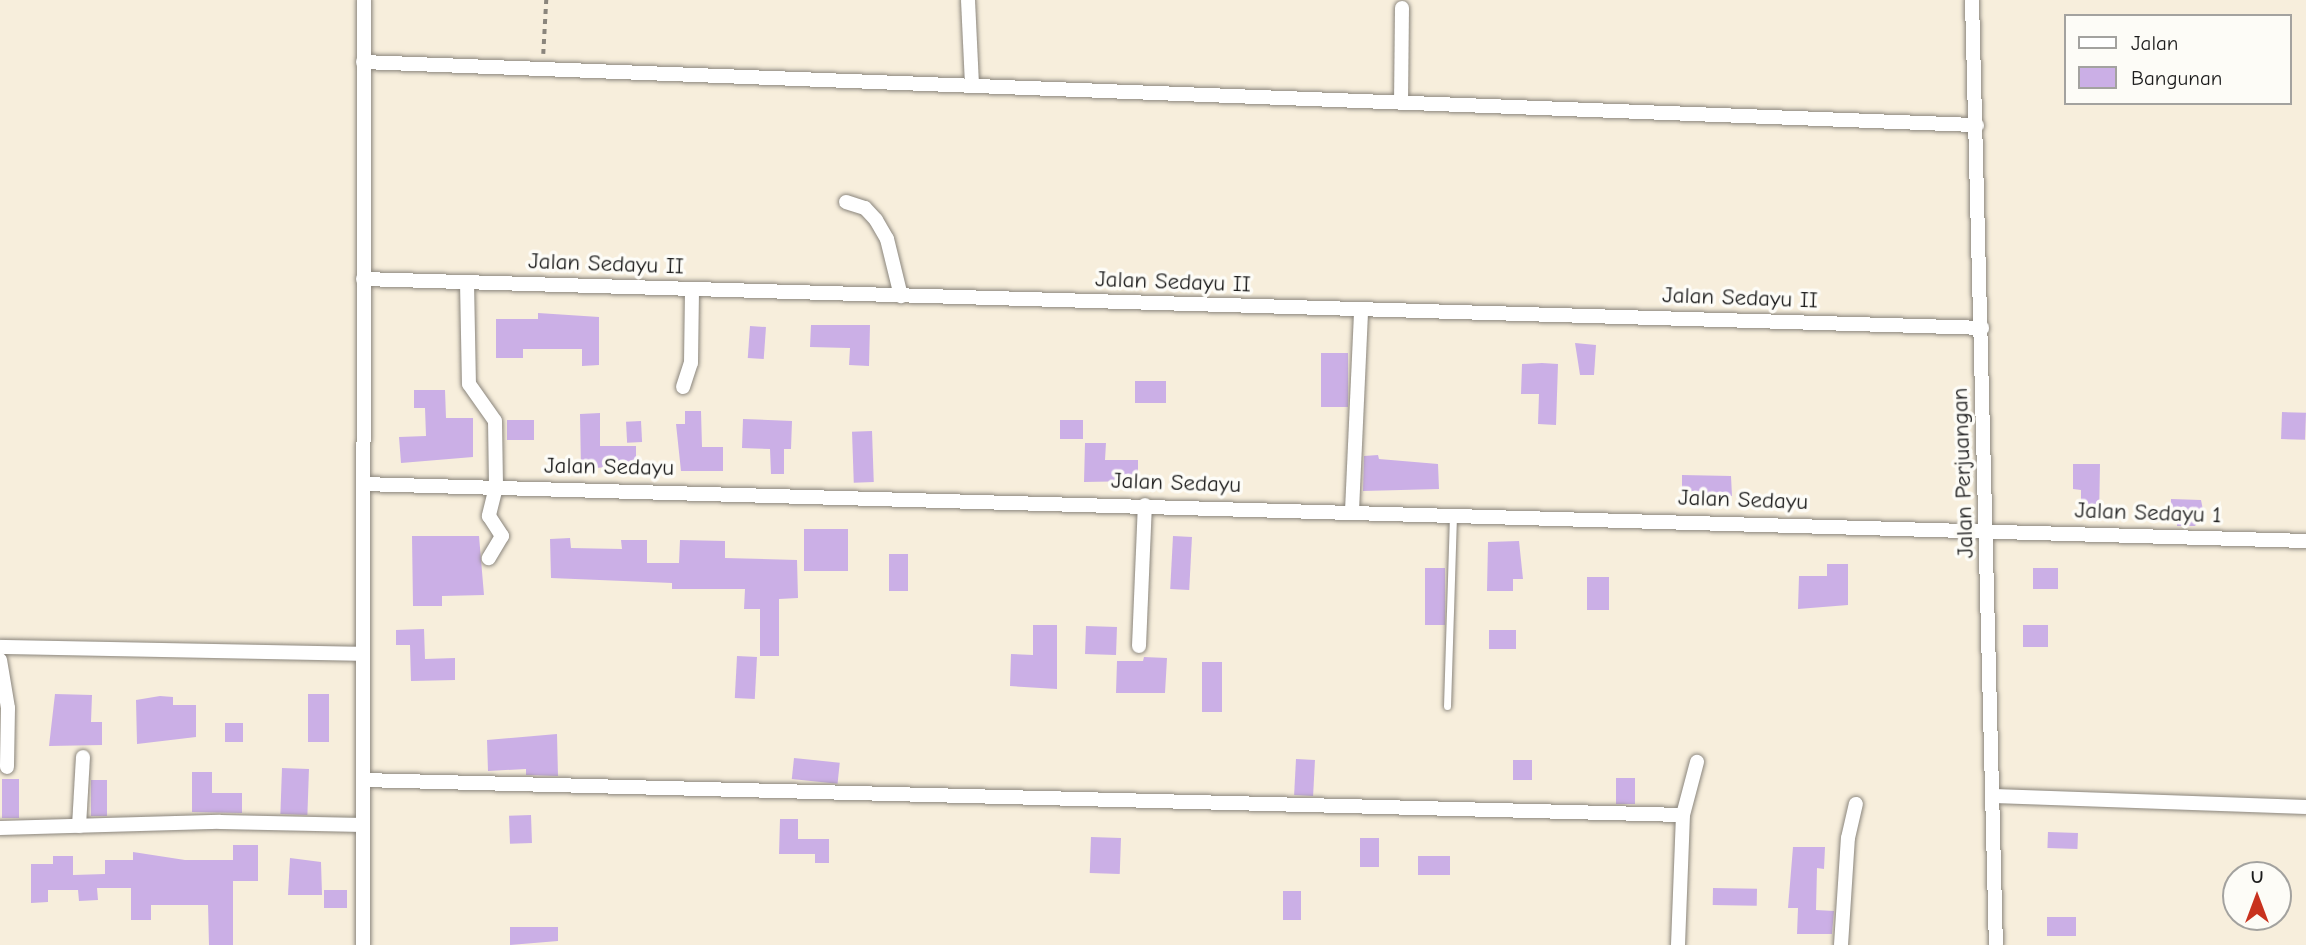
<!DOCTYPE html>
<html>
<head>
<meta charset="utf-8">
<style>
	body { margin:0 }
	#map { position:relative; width:2306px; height:945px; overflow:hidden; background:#f7eedc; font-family:"Comic Neue",sans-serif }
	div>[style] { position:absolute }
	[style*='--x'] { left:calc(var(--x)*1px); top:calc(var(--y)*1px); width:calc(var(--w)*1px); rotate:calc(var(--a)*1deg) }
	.building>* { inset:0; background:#cbafe6; transform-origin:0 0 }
	.path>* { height:3.5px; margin-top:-1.75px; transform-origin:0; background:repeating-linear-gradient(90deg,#8a857c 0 5px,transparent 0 10px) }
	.roads { filter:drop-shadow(0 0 2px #8a857c) drop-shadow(0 0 2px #8a857c) }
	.lane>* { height:7px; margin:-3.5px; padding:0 3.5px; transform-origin:3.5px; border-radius:3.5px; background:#fff }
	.street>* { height:14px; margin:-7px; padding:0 7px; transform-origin:7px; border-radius:7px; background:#fff }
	span { translate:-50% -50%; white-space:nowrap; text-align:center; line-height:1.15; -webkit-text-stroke:7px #fdfcf7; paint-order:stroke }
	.street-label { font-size:23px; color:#1c1c1c }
	.legend { position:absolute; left:2064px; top:14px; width:228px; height:91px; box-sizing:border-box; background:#fdfcf7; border:2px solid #a3a29f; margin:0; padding:9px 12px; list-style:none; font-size:21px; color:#1c1c1c }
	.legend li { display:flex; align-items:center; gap:14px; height:35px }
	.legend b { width:35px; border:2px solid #a3a29f }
	.north { position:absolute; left:2222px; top:861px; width:70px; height:70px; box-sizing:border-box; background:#fdfcf7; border:2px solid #a3a29f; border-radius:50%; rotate:0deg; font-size:19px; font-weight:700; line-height:28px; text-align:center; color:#1c1c1c }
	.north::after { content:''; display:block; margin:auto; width:24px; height:32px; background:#c8321e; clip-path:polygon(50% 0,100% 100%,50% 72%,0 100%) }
</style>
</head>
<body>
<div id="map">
	<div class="building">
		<div style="clip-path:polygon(538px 313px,599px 317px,599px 365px,582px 366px,582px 349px,523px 349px,523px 358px,496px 358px,496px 319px,538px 319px)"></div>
		<div style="clip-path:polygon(811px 325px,870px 325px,869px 366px,849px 365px,850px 348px,810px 347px)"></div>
		<div style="left:750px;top:326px;width:16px;height:32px;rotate:4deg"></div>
		<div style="clip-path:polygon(1575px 343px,1596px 345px,1594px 375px,1580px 375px)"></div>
		<div style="left:1321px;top:353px;width:27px;height:54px"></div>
		<div style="clip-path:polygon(1542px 363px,1558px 364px,1556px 425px,1538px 424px,1539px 394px,1521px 394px,1522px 364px)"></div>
		<div style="left:1135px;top:381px;width:31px;height:22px"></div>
		<div style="clip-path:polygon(414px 390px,445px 390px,446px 418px,473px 418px,473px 457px,401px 463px,399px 437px,426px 436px,425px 408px,414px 408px)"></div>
		<div style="clip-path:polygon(685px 411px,701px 411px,702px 447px,723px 447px,723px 471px,681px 471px,676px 424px,685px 424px)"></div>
		<div style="left:2282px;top:412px;width:24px;height:27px;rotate:2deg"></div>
		<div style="clip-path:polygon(600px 413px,600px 446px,636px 446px,636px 465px,581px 469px,580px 414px)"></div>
		<div style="clip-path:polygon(743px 419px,792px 421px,791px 449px,784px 449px,784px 474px,771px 474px,770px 449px,742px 448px)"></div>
		<div style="left:507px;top:420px;width:27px;height:20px"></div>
		<div style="left:1060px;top:420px;width:23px;height:19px"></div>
		<div style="left:641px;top:421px;width:21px;height:15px;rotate:87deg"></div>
		<div style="left:872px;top:431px;width:51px;height:20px;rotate:88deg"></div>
		<div style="clip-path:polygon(1085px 443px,1106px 443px,1105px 460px,1138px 460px,1138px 481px,1084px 482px)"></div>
		<div style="clip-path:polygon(1378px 455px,1379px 459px,1438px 464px,1439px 489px,1363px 491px,1364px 456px)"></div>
		<div style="clip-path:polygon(2073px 464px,2100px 464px,2099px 519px,2081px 519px,2081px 490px,2073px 489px)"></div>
		<div style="clip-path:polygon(1682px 475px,1731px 476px,1732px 496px,1724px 496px,1725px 505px,1705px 505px,1704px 497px,1682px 498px)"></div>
		<div style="clip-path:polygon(2171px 499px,2201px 500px,2204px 515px,2195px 526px,2177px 526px,2177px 517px,2171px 517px)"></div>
		<div style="left:804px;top:529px;width:44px;height:42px"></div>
		<div style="clip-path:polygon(412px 536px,479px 536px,484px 595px,442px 596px,442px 606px,413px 606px)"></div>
		<div style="left:1173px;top:536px;width:19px;height:53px;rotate:3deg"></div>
		<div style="clip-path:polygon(570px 538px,571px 548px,622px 549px,621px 540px,647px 540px,647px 563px,679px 563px,680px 540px,725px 541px,725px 558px,797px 560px,798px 598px,779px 599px,779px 656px,760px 656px,760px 609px,744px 609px,745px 589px,672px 589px,672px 583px,551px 578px,550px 539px)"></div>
		<div style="clip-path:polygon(1519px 541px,1523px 579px,1513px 579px,1513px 591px,1487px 591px,1488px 542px)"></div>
		<div style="left:889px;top:554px;width:19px;height:37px"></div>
		<div style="clip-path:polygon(1827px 564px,1848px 564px,1848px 605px,1798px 609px,1799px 576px,1827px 576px)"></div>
		<div style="left:1425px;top:568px;width:20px;height:57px"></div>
		<div style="left:2033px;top:568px;width:25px;height:21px"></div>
		<div style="left:1587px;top:577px;width:22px;height:33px"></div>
		<div style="clip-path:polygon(1033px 625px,1057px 625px,1057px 689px,1010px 686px,1011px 654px,1033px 655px)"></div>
		<div style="left:2023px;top:625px;width:25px;height:22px"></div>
		<div style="left:1086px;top:626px;width:31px;height:28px;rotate:2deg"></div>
		<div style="clip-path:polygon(424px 629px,425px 659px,455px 658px,455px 680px,411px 681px,410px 645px,396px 645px,396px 630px)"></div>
		<div style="left:1489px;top:630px;width:27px;height:19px"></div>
		<div style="left:737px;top:656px;width:20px;height:42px;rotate:3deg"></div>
		<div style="clip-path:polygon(1144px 657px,1167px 658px,1165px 693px,1116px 693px,1117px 661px,1143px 661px)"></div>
		<div style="left:1202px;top:662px;width:20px;height:50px"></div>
		<div style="clip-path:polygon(55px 694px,92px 695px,91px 722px,102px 722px,102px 745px,49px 746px)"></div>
		<div style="left:308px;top:694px;width:21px;height:48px"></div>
		<div style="clip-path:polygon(160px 696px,173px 697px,173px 705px,196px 705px,196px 737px,137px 744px,136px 700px)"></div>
		<div style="left:225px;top:723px;width:18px;height:19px"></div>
		<div style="clip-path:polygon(557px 734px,558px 776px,526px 775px,526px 769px,488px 771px,487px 740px)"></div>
		<div style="left:794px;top:758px;width:46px;height:21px;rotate:6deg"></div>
		<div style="left:1296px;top:759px;width:19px;height:36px;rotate:3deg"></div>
		<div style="left:1513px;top:760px;width:19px;height:20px"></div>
		<div style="left:282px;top:768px;width:27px;height:46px;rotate:2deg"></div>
		<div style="clip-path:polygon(192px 772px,212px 772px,212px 793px,242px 793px,242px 813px,192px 812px)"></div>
		<div style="left:1616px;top:778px;width:19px;height:26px"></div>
		<div style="left:2px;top:779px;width:17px;height:39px"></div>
		<div style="left:91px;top:780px;width:16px;height:36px"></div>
		<div style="left:531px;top:815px;width:28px;height:22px;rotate:88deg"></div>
		<div style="clip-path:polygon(780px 819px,798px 819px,798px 839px,829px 839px,829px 863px,815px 863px,815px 854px,779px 854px)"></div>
		<div style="left:2048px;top:832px;width:30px;height:16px;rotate:2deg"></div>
		<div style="left:1091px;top:837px;width:30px;height:36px;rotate:2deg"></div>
		<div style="left:1360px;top:838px;width:19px;height:29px"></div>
		<div style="clip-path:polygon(233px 845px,258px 845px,258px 881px,233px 881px,233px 945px,209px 945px,208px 905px,151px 905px,151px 920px,131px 920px,131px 888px,97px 888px,98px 900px,79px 901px,78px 890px,48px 890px,48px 902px,31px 903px,31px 864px,53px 864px,53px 856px,73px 856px,73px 875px,105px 874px,105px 860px,133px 860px,133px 852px,185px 860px,233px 860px)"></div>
		<div style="clip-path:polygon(1793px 847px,1825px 847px,1824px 869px,1817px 868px,1816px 910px,1834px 911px,1832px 934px,1797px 934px,1798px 908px,1788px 908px)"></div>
		<div style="left:1418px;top:856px;width:32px;height:19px"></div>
		<div style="clip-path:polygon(290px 858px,321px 862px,322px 895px,288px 895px)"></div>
		<div style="left:1713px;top:888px;width:44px;height:17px;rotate:1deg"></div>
		<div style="left:324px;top:890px;width:23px;height:18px"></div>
		<div style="left:1283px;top:891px;width:18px;height:29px"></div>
		<div style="left:2047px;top:917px;width:29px;height:19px"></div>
		<div style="clip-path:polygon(510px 927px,558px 927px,558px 941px,510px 945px)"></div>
	</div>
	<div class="path">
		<div style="--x:543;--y:54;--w:54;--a:-86.8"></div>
	</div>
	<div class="roads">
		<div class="lane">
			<div style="--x:1447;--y:706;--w:192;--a:-88.2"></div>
		</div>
		<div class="street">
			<div style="--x:968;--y:0;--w:86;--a:87.3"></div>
			<div style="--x:1972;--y:0;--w:945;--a:88.55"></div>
			<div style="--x:363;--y:62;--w:1615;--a:2.24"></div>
			<div style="--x:1401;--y:103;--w:95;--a:-89.4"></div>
			<div style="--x:846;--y:202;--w:20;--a:18"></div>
			<div style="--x:865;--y:208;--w:16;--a:47"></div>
			<div style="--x:876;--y:220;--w:22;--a:60"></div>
			<div style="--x:887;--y:239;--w:59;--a:76.2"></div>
			<div style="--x:363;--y:279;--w:1620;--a:1.73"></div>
			<div style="--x:467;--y:282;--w:102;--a:88.9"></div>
			<div style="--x:469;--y:384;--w:45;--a:54.9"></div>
			<div style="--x:495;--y:421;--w:66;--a:89.1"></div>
			<div style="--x:496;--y:487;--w:30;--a:104"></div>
			<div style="--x:489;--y:516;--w:24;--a:57"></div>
			<div style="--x:502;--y:536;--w:26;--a:121"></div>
			<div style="--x:683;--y:387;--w:25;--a:-72"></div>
			<div style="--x:691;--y:363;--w:73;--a:-89.2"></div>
			<div style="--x:363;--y:484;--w:1944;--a:1.68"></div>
			<div style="--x:1352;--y:511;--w:201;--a:-87.4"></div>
			<div style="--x:1139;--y:646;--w:141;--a:-87.6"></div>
			<div style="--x:0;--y:647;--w:363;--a:1.1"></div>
			<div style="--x:0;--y:660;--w:49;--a:80.5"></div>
			<div style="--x:8;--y:708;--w:59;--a:91"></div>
			<div style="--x:363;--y:780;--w:1320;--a:1.52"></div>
			<div style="--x:1994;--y:796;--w:312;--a:2"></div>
			<div style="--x:79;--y:826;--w:69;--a:-86.7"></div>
			<div style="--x:0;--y:828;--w:220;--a:-1.6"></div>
			<div style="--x:220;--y:822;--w:143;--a:1.2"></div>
			<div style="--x:363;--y:945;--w:945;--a:-89.94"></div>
			<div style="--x:1678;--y:945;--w:130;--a:-87.8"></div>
			<div style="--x:1683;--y:815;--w:55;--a:-75.2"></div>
			<div style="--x:1841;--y:945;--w:107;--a:-86.3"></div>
			<div style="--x:1848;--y:838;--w:35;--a:-77"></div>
		</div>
	</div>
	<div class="street-label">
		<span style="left:606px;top:264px;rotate:2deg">Jalan Sedayu II</span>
		<span style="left:1173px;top:282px;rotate:2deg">Jalan Sedayu II</span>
		<span style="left:1740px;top:298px;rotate:2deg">Jalan Sedayu II</span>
		<span style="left:609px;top:467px;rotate:1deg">Jalan Sedayu</span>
		<span style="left:1963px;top:473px;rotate:-92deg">Jalan Perjuangan</span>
		<span style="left:1176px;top:483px;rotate:2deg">Jalan Sedayu</span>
		<span style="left:1743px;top:500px;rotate:2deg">Jalan Sedayu</span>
		<span style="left:2148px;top:513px;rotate:2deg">Jalan Sedayu 1</span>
	</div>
	<ul class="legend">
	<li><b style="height:9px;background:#fff"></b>Jalan</li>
	<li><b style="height:19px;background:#cbafe6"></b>Bangunan</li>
	</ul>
	<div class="north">U</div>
</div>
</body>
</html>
